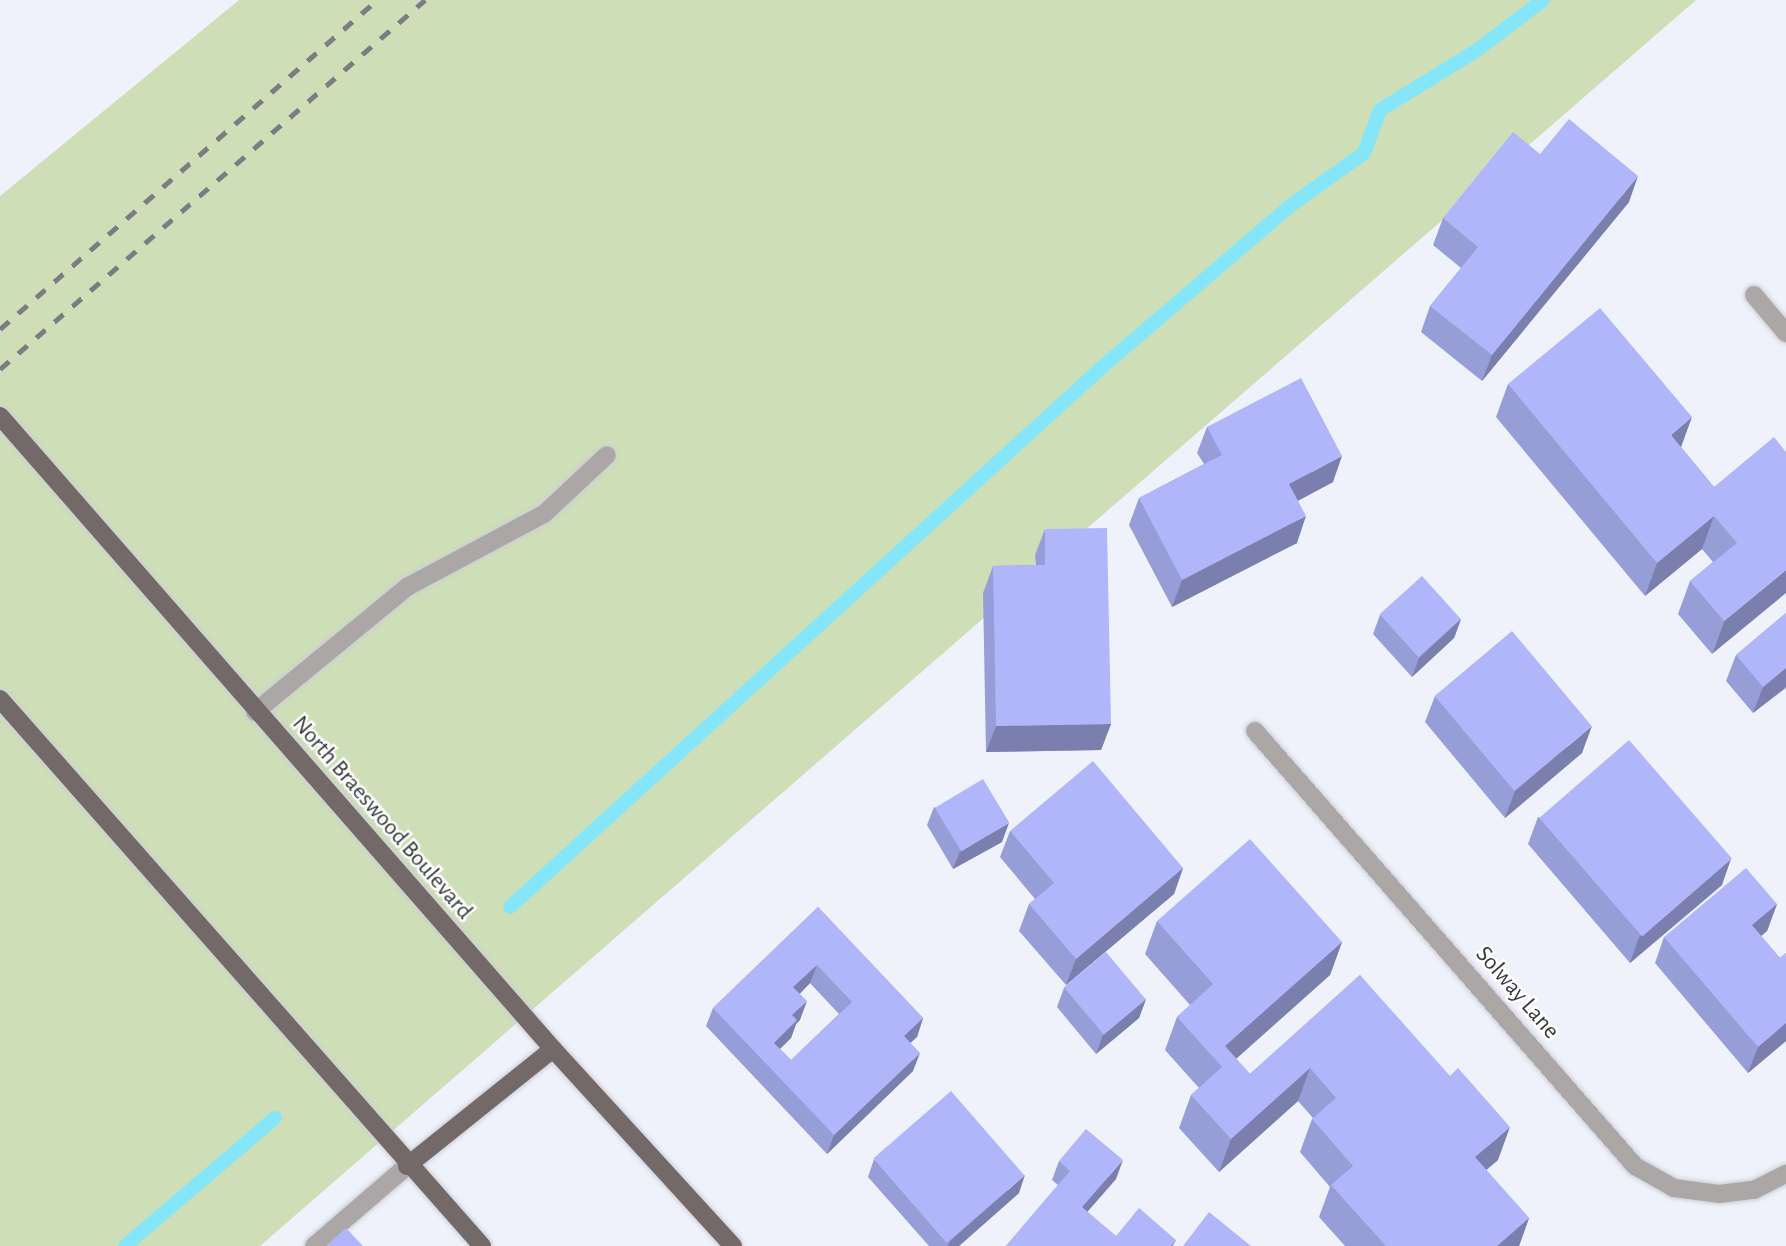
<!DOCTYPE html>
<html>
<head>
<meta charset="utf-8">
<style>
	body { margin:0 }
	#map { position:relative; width:1786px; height:1246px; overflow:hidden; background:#f0f2fb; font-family:"Alegreya Sans",sans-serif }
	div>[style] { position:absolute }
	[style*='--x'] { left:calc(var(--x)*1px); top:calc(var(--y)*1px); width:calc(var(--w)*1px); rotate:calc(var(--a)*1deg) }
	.green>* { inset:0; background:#cedfb7 }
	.stream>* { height:14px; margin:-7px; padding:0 7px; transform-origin:7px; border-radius:7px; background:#85e6f9 }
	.roads { filter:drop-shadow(0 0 2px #cbcdd5) drop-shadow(0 0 2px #cbcdd5) }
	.minor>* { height:18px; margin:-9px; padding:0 9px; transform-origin:9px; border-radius:9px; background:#aca7a7 }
	.major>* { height:18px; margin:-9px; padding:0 9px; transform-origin:9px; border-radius:9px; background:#726968 }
	.rail>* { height:5px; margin-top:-2.5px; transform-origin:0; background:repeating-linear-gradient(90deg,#7c7d83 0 12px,transparent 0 24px) }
	.wall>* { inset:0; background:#979dd6 }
	.shaded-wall>* { inset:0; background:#7b7fae }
	.building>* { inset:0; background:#b0b6f9; transform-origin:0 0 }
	span { translate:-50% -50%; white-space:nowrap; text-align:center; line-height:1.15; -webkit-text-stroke:5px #fff; paint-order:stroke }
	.street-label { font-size:24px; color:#37383b }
</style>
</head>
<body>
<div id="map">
	<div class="green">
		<div style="clip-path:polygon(239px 0,1696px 0,260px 1246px,0 1246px,0 196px)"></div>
	</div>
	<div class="stream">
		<div style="--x:510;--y:907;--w:798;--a:-42.36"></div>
		<div style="--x:1100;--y:369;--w:250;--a:-40.6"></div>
		<div style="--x:1290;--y:206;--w:91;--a:-35.6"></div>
		<div style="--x:1364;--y:153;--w:46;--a:-69.6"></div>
		<div style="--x:1380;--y:110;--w:113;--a:-31.6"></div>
		<div style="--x:1476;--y:51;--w:84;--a:-37.3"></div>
		<div style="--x:125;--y:1246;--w:197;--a:-40.5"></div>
	</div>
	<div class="roads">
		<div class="minor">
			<div style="--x:1754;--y:295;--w:50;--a:49.9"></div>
			<div style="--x:255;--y:712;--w:197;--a:-39.4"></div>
			<div style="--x:407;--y:587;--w:155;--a:-28.1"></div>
			<div style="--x:544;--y:514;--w:86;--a:-43.1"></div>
			<div style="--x:1255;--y:731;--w:578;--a:48.86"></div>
			<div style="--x:1635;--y:1166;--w:45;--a:29.4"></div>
			<div style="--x:1674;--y:1188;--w:45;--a:7.6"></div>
			<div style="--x:1719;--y:1194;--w:35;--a:-7"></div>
			<div style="--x:1754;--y:1190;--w:36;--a:-27"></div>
			<div style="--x:314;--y:1246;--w:123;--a:-40.7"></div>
		</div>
		<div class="major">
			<div style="--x:0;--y:416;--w:841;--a:48.86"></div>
			<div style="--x:553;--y:1049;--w:267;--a:47.6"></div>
			<div style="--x:0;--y:699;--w:729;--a:48.61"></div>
			<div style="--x:407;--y:1166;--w:187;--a:-38.7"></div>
		</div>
	</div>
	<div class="rail">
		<div style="--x:0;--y:329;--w:500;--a:-41.11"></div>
		<div style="--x:0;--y:369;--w:563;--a:-40.97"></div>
	</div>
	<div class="wall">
		<div style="clip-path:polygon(1540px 154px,1629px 202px,1482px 381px,1421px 332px,1430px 306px,1461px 268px,1433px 245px,1443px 218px)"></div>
		<div style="clip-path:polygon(1508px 384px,1681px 447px,1714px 487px,1786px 452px,1712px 654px,1678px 614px,1690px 581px,1713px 562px,1702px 549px,1645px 596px,1496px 417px)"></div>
		<div style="clip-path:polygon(1207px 427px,1333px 482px,1298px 501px,1297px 543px,1172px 607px,1129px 525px,1139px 498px,1204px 464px,1197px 453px)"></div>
		<div style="clip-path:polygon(1045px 529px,1111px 724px,1101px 750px,986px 752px,983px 593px,993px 566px,1036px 565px,1035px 555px)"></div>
		<div style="clip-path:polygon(1786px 613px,1786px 688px,1753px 713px,1726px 681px,1736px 655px)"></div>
		<div style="clip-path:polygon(1380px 615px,1461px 619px,1454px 638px,1412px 677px,1373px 634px)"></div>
		<div style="clip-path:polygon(1435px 696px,1582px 753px,1505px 818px,1425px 722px)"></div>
		<div style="clip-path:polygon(934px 807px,1002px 842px,953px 869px,927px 825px)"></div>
		<div style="clip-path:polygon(1538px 817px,1722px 885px,1630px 963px,1528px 844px)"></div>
		<div style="clip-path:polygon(1010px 831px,1183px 868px,1174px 894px,1066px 985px,1019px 931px,1029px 904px,1035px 899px,1000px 857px)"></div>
		<div style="clip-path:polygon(1777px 904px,1767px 931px,1761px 936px,1780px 958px,1786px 953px,1786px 1041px,1748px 1073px,1655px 963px,1664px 937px)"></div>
		<div style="clip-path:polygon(evenodd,818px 907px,923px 1018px,917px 1037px,910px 1043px,913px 1071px,827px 1154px,706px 1026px,713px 1008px,818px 907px,810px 983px,839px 1014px,791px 1060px,780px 1049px,791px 1038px,796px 1024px,800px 1020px,800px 994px,810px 983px)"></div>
		<div style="clip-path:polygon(1157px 921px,1342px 942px,1330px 975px,1236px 1059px,1250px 1074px,1360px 975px,1498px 1160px,1486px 1170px,1529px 1218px,1519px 1246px,1345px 1246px,1319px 1217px,1330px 1187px,1300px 1152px,1312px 1119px,1313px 1118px,1298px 1101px,1219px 1172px,1179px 1128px,1191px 1095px,1199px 1088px,1165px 1050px,1177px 1017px,1190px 1005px,1145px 954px)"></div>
		<div style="clip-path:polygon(1064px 988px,1146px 999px,1139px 1018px,1096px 1054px,1057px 1007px)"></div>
		<div style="clip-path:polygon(874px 1159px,1019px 1193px,959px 1246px,929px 1246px,868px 1177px)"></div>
		<div style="clip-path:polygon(1059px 1161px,1116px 1179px,1087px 1212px,1116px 1236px,1176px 1240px,1173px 1246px,1006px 1246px,1058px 1185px,1052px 1180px)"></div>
	</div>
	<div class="shaded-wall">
		<div style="clip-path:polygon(1638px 176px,1629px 202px,1482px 381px,1492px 355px)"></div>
		<div style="clip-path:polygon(1692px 417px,1680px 450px,1671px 435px)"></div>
		<div style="clip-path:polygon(1342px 456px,1333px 482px,1280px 510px,1289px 484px)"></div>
		<div style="clip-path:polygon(1306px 516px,1297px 543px,1172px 607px,1182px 580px)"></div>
		<div style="clip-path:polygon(1714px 516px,1702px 549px,1645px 596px,1657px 563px)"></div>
		<div style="clip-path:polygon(1786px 570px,1786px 593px,1712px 654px,1724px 621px)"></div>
		<div style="clip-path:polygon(1461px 619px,1454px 638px,1412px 677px,1419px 658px)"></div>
		<div style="clip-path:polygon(1786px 668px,1786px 687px,1753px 713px,1763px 687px)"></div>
		<div style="clip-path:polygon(1111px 724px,1101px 750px,986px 752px,996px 726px)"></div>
		<div style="clip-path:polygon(1592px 726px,1582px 753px,1505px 818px,1515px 791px)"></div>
		<div style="clip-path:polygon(1009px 823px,1002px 842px,953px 869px,960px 851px)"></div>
		<div style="clip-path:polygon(1731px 859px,1722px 885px,1630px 963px,1639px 937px)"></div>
		<div style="clip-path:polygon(1183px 868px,1174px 894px,1066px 985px,1076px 959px)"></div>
		<div style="clip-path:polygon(1777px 904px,1767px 931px,1742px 952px,1752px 925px)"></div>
		<div style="clip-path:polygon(1342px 942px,1330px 975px,1220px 1073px,1222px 1067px,1225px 1046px)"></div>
		<div style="clip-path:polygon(817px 965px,810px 983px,787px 1006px,793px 987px)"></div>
		<div style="clip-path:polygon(1146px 999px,1139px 1018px,1096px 1054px,1103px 1035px)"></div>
		<div style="clip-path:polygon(807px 1001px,800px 1020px,796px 1024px,791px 1038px,767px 1061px,774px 1043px,792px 1015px)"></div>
		<div style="clip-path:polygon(923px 1018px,917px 1037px,897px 1055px,904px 1036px)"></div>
		<div style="clip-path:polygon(1786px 1023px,1786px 1041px,1748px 1073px,1758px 1047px)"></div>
		<div style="clip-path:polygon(920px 1053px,913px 1071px,827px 1154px,834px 1135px)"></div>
		<div style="clip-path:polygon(1310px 1068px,1298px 1101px,1219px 1172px,1231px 1139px)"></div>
		<div style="clip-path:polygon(1510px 1127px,1498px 1160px,1463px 1190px,1475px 1157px)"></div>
		<div style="clip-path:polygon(1123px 1160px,1116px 1179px,1075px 1226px,1082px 1207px)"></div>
		<div style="clip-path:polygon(1025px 1175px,1019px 1193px,959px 1246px,948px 1246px,949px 1242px)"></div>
		<div style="clip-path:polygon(1529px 1218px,1519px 1246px,1497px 1246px)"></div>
	</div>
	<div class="building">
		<div style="clip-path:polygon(1569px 119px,1638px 176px,1492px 355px,1430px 306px,1478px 247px,1443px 218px,1513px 132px,1540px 154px)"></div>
		<div style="clip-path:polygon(1600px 308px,1692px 417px,1671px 435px,1714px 487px,1774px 437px,1786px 452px,1786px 570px,1724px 621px,1690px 581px,1737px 543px,1714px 516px,1657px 563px,1508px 384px)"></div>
		<div style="clip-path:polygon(1301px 378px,1342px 456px,1289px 484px,1306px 516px,1182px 580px,1139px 498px,1222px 455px,1207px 427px)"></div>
		<div style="clip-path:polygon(1107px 528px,1111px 724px,996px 726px,993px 566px,1045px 565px,1045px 529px)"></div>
		<div style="left:1422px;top:576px;width:58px;height:57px;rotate:48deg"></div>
		<div style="clip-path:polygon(1786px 613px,1786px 668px,1763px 687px,1736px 655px)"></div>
		<div style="left:1512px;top:631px;width:124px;height:101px;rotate:50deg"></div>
		<div style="left:1629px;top:740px;width:157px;height:119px;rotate:49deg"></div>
		<div style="clip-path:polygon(1093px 761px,1183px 868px,1076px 959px,1029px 904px,1054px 883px,1010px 831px)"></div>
		<div style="left:983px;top:779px;width:51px;height:56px;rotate:59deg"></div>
		<div style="clip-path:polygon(1250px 839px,1342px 942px,1225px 1046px,1250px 1074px,1360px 975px,1450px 1076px,1458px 1068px,1510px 1127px,1475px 1157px,1529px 1218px,1497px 1246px,1386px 1246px,1331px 1185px,1353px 1166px,1312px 1119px,1336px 1098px,1310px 1068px,1231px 1139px,1191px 1095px,1222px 1067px,1177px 1017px,1213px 984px,1157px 921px)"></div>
		<div style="clip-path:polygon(1746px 868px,1777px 904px,1752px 925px,1780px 958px,1786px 953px,1786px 1023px,1758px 1047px,1664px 937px)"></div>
		<div style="clip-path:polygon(evenodd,818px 907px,923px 1018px,904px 1036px,920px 1053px,834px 1135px,713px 1008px,818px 907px,817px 965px,852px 1002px,791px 1060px,774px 1043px,797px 1020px,792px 1015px,807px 1001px,793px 987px,817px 965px)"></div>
		<div style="left:1106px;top:952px;width:62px;height:55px;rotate:50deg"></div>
		<div style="left:951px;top:1091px;width:112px;height:103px;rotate:49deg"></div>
		<div style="clip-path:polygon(1086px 1129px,1123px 1160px,1082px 1207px,1116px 1236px,1139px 1208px,1176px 1240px,1170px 1246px,1006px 1246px,1070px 1171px,1059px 1161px)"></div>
		<div style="clip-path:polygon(1209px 1212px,1251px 1246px,1183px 1246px)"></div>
		<div style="clip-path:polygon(346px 1228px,363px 1246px,326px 1246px)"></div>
	</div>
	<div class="street-label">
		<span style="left:382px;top:818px;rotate:49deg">North Braeswood Boulevard</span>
		<span style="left:1517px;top:993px;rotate:49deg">Solway Lane</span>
	</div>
</div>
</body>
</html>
